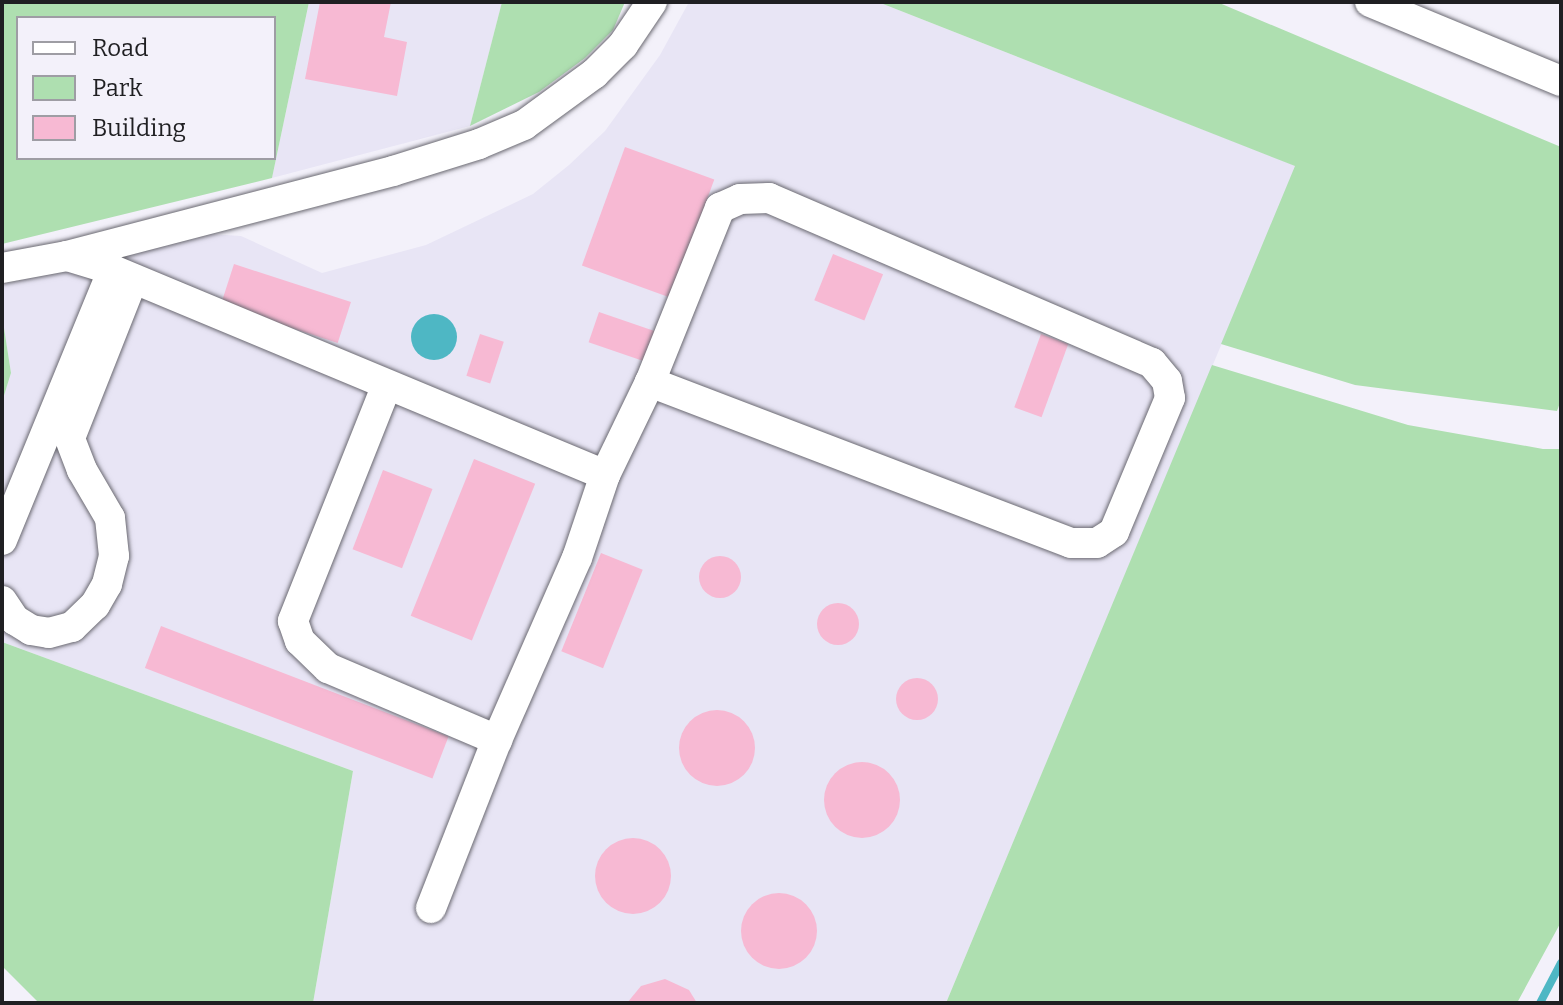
<!DOCTYPE html>
<html>
<head>
<meta charset="utf-8">
<style>
	body { margin:0 }
	#map { position:relative; width:1563px; height:1005px; overflow:hidden; background:#f3f1fa; font-family:Bitter,serif }
	div>[style] { position:absolute }
	[style*='--x'] { left:calc(var(--x)*1px); top:calc(var(--y)*1px); width:calc(var(--w)*1px); rotate:calc(var(--a)*1deg) }
	.built>* { inset:0; background:#e8e5f5 }
	.green>* { inset:0; background:#aedfb0 }
	.water>* { inset:0; background:#4eb7c4 }
	.round { border-radius:50% }
	.stream>* { height:8px; margin:-4px; padding:0 4px; transform-origin:4px; border-radius:4px; background:#4eb7c4 }
	.building>* { inset:0; background:#f7b9d3; transform-origin:0 0 }
	.roads { filter:drop-shadow(0 0 2px #6a6971) drop-shadow(0 0 2px #6a6971) }
	.minor>* { height:30px; margin:-15px; padding:0 15px; transform-origin:15px; border-radius:15px; background:#fff }
	span { translate:-50% -50%; white-space:nowrap; text-align:center; line-height:1.15; -webkit-text-stroke:6px #f3f1fa; paint-order:stroke }
	.frame { position:absolute; inset:0; border:4px solid #1f1f22; pointer-events:none }
	.legend { position:absolute; left:16px; top:16px; width:260px; height:144px; box-sizing:border-box; background:#f3f1fa; border:2px solid #9e9da4; margin:0; padding:10px 14px; list-style:none; font-size:24px; color:#1f1f22 }
	.legend li { display:flex; align-items:center; gap:16px; height:40px }
	.legend b { width:40px; border:2px solid #9e9da4 }
</style>
</head>
<body>
<div id="map">
	<div class="built">
		<div style="clip-path:polygon(309px 2px,502px 2px,470px 126px,272px 178px)"></div>
		<div style="clip-path:polygon(689px 2px,878px 2px,1296px 166px,946px 1003px,313px 1003px,353px 771px,2px 642px,2px 402px,11px 373px,2px 315px,2px 285px,209px 234px,241px 236px,322px 273px,426px 245px,533px 194px,569px 165px,605px 131px,660px 55px)"></div>
	</div>
	<div class="green">
		<div style="clip-path:polygon(evenodd,2px 2px,309px 2px,272px 178px,2px 244px,2px 2px,18px 18px,274px 18px,274px 158px,18px 158px,18px 18px)"></div>
		<div style="clip-path:polygon(502px 2px,625px 2px,613px 30px,585px 58px,539px 92px,470px 126px)"></div>
		<div style="clip-path:polygon(878px 2px,1217px 2px,1561px 147px,1561px 400px,1557px 411px,1355px 385px,1221px 344px,1295px 166px)"></div>
		<div style="clip-path:polygon(2px 315px,11px 373px,2px 402px)"></div>
		<div style="clip-path:polygon(1212px 365px,1408px 425px,1543px 449px,1561px 449px,1561px 922px,1517px 1003px,946px 1003px)"></div>
		<div style="clip-path:polygon(2px 642px,353px 771px,313px 1003px,39px 1003px,2px 966px)"></div>
	</div>
	<div class="water">
		<div class="round" style="left:411px;top:314px;width:46px;height:46px"></div>
	</div>
	<div class="stream">
		<div style="--x:1540;--y:1003;--w:45;--a:-62.3"></div>
	</div>
	<div class="building">
		<div style="clip-path:polygon(320px 2px,391px 2px,384px 37px,407px 42px,397px 96px,305px 79px)"></div>
		<div style="left:625px;top:147px;width:95px;height:126px;rotate:20deg"></div>
		<div style="left:833px;top:254px;width:54px;height:50px;rotate:22deg"></div>
		<div style="left:234px;top:264px;width:123px;height:43px;rotate:18deg"></div>
		<div style="left:599px;top:312px;width:64px;height:32px;rotate:19deg"></div>
		<div style="left:480px;top:334px;width:25px;height:44px;rotate:18deg"></div>
		<div style="left:1041px;top:334px;width:29px;height:78px;rotate:20deg"></div>
		<div style="left:474px;top:459px;width:66px;height:169px;rotate:22deg"></div>
		<div style="left:383px;top:470px;width:53px;height:85px;rotate:21deg"></div>
		<div style="left:601px;top:553px;width:45px;height:106px;rotate:22deg"></div>
		<div class="round" style="left:699px;top:556px;width:42px;height:42px"></div>
		<div class="round" style="left:817px;top:603px;width:42px;height:42px"></div>
		<div style="left:161px;top:626px;width:308px;height:45px;rotate:21deg"></div>
		<div class="round" style="left:896px;top:678px;width:42px;height:42px"></div>
		<div class="round" style="left:679px;top:710px;width:76px;height:76px"></div>
		<div class="round" style="left:824px;top:762px;width:76px;height:76px"></div>
		<div class="round" style="left:595px;top:838px;width:76px;height:76px"></div>
		<div class="round" style="left:741px;top:893px;width:76px;height:76px"></div>
		<div style="clip-path:polygon(665px 979px,689px 990px,697px 1003px,627px 1003px,641px 986px)"></div>
	</div>
	<div class="roads">
		<div class="minor">
			<div style="--x:1370;--y:2;--w:207;--a:22.5"></div>
			<div style="--x:67;--y:256;--w:48;--a:16.9"></div>
			<div style="--x:113;--y:270;--w:533;--a:22.62"></div>
			<div style="--x:605;--y:475;--w:103;--a:-64.2"></div>
			<div style="--x:650;--y:382;--w:188;--a:-68.1"></div>
			<div style="--x:720;--y:208;--w:22;--a:-24"></div>
			<div style="--x:740;--y:199;--w:29;--a:-2"></div>
			<div style="--x:769;--y:198;--w:417;--a:23.3"></div>
			<div style="--x:1152;--y:363;--w:23;--a:50"></div>
			<div style="--x:1167;--y:381;--w:17;--a:80"></div>
			<div style="--x:1170;--y:398;--w:145;--a:112.7"></div>
			<div style="--x:1114;--y:532;--w:20;--a:147"></div>
			<div style="--x:1097;--y:543;--w:26;--a:180"></div>
			<div style="--x:1071;--y:543;--w:451;--a:-159.1"></div>
			<div style="--x:2;--y:268;--w:66;--a:-10.5"></div>
			<div style="--x:67;--y:256;--w:337;--a:-14.6"></div>
			<div style="--x:393;--y:171;--w:90;--a:-17.4"></div>
			<div style="--x:479;--y:144;--w:49;--a:-22.9"></div>
			<div style="--x:524;--y:125;--w:87;--a:-36.1"></div>
			<div style="--x:594;--y:74;--w:41;--a:-45"></div>
			<div style="--x:623;--y:45;--w:52;--a:-56"></div>
			<div style="--x:386;--y:387;--w:252;--a:111.7"></div>
			<div style="--x:293;--y:621;--w:21;--a:71"></div>
			<div style="--x:300;--y:641;--w:39;--a:44"></div>
			<div style="--x:328;--y:668;--w:184;--a:23.1"></div>
			<div style="--x:2;--y:540;--w:292;--a:-67.7"></div>
			<div style="--x:2;--y:601;--w:23;--a:56"></div>
			<div style="--x:15;--y:620;--w:19;--a:32"></div>
			<div style="--x:31;--y:630;--w:18;--a:9"></div>
			<div style="--x:49;--y:633;--w:24;--a:-15"></div>
			<div style="--x:72;--y:627;--w:32;--a:-44"></div>
			<div style="--x:95;--y:605;--w:24;--a:-60"></div>
			<div style="--x:107;--y:584;--w:29;--a:-76"></div>
			<div style="--x:114;--y:556;--w:38;--a:-96"></div>
			<div style="--x:110;--y:518;--w:56;--a:-120.3"></div>
			<div style="--x:82;--y:470;--w:34;--a:-111"></div>
			<div style="--x:70;--y:438;--w:171;--a:-68.4"></div>
			<div style="--x:431;--y:908;--w:180;--a:-68.6"></div>
			<div style="--x:497;--y:740;--w:199;--a:-66.3"></div>
			<div style="--x:577;--y:558;--w:88;--a:-71.4"></div>
		</div>
	</div>
	<div class="frame"></div>
	<ul class="legend">
	<li><b style="height:10px;background:#fff"></b>Road</li>
	<li><b style="height:22px;background:#aedfb0"></b>Park</li>
	<li><b style="height:22px;background:#f7b9d3"></b>Building</li>
	</ul>
</div>
</body>
</html>
